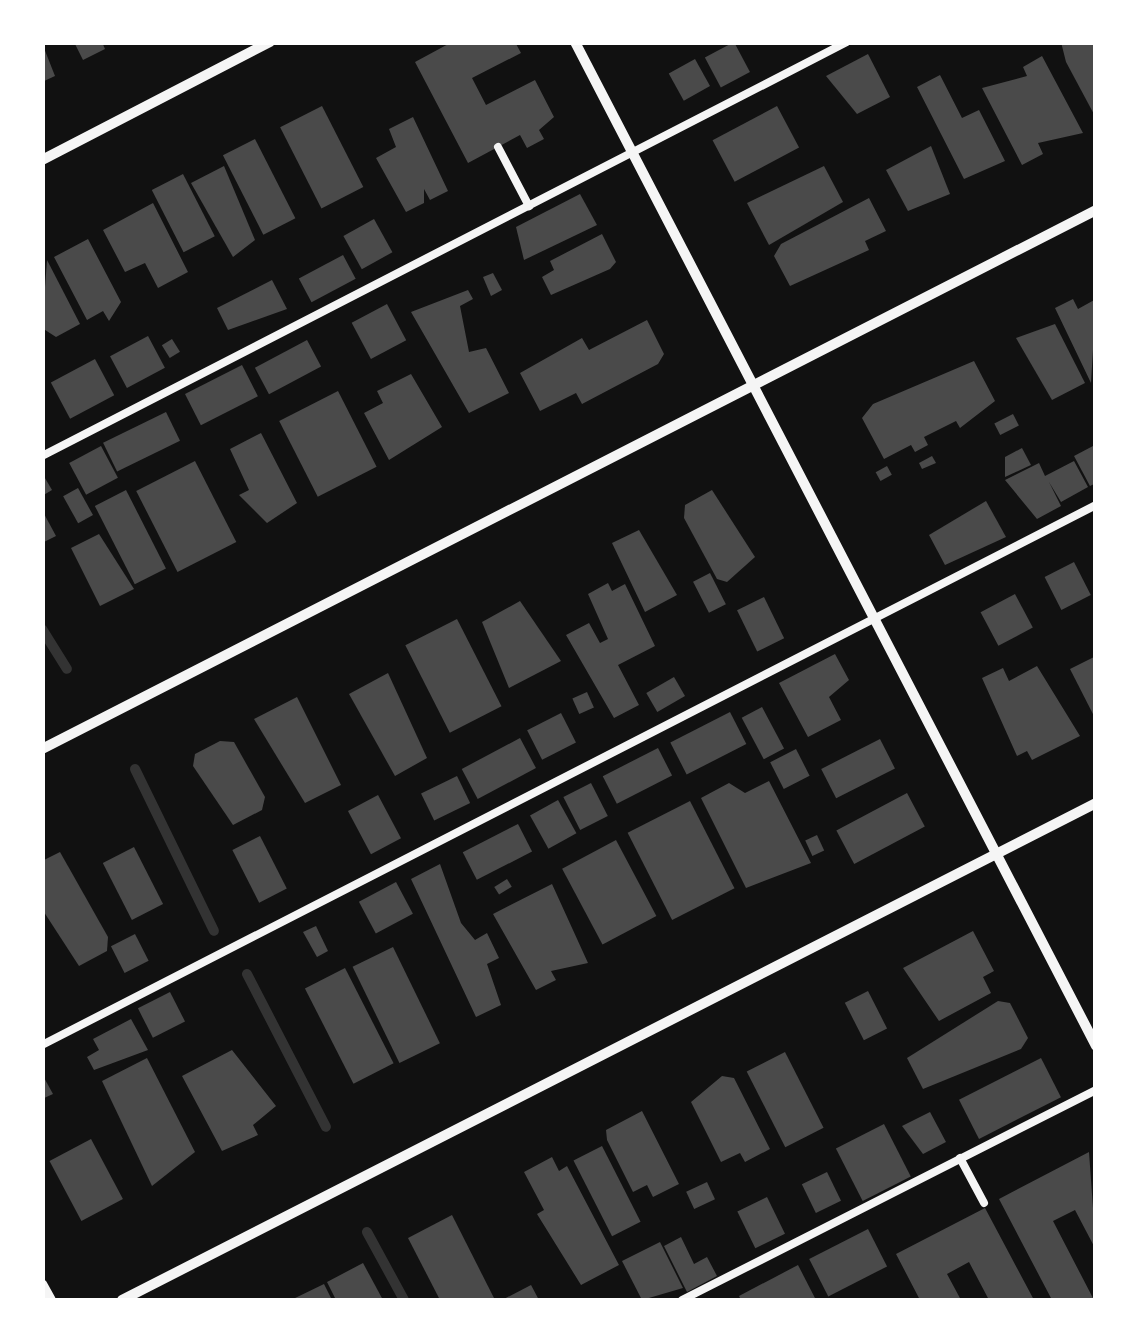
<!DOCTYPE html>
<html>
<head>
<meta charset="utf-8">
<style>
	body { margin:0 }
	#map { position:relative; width:1138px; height:1343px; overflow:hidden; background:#111; font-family:Lato,sans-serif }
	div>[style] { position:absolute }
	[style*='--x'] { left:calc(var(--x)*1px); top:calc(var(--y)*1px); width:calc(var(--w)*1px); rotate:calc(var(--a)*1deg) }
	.stream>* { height:10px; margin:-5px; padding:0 5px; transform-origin:5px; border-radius:5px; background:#333 }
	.building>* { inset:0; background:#4a4a4a; transform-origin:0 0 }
	.service>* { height:8px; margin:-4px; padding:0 4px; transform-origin:4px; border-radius:4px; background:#f5f5f5 }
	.minor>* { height:10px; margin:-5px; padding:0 5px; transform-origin:5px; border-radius:5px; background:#f5f5f5 }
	span { translate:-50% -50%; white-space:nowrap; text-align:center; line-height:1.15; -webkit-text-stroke:10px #fff; paint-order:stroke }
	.frame { position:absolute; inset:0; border:45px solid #fff; pointer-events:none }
</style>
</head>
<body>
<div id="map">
	<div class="stream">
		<div style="--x:42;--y:629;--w:47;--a:58"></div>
		<div style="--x:135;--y:769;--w:180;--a:64"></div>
		<div style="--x:247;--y:974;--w:172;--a:62.7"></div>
		<div style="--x:367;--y:1232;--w:77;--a:61.4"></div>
	</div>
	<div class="building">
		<div style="clip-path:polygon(74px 42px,102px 42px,105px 49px,83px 60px)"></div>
		<div style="clip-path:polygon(452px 42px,515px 42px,521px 53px,472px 78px,486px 105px,535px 80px,554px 117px,539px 130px,544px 139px,527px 148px,520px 135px,468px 163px,415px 62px)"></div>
		<div style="left:734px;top:42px;width:34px;height:33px;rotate:62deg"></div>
		<div style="clip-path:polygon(1061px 42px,1096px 42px,1096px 118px,1066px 62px)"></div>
		<div style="clip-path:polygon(42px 43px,55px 76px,42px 82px)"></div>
		<div style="clip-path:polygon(868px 54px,890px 97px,857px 114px,826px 76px)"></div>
		<div style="clip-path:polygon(1042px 56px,1083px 133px,1038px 143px,1043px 154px,1022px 165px,982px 88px,1027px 76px,1023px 67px)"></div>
		<div style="left:695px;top:59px;width:31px;height:30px;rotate:61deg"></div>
		<div style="clip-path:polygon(940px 75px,962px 118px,979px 110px,1005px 161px,964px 179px,917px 87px)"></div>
		<div style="left:322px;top:106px;width:91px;height:47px;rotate:63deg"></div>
		<div style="left:777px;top:106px;width:47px;height:73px;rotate:62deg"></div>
		<div style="clip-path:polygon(413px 117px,448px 191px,430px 200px,424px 189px,424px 203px,406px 212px,376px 158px,396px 147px,389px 129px)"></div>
		<div style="left:255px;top:139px;width:89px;height:36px;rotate:63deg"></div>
		<div style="clip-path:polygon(931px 146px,950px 194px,908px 211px,886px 170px)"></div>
		<div style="clip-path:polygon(224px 166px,255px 240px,233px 257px,191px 183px)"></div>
		<div style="clip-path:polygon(824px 166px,843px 202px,769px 245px,747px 203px)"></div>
		<div style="left:183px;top:174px;width:70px;height:35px;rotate:63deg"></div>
		<div style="clip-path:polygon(580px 194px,597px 225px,524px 260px,516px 227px)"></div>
		<div style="clip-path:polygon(869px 198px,886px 231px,865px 241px,869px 250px,790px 286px,774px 256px,781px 244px)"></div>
		<div style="clip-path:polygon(153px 203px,188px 272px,158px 288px,145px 263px,125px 272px,103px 230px)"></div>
		<div style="left:374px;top:219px;width:38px;height:35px;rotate:61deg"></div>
		<div style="clip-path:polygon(602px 234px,616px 262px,610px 269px,551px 295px,542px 277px,554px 270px,550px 261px)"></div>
		<div style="clip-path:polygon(88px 239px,121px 302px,109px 321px,103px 311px,87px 320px,54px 257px)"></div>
		<div style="left:343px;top:255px;width:27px;height:50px;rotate:62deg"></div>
		<div style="clip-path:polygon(47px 260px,80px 324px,56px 337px,42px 328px)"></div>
		<div style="clip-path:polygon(493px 273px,502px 290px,491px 296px,483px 277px)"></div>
		<div style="clip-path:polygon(272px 280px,287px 309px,228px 330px,217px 308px)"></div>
		<div style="clip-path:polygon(468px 290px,473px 299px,460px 306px,469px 352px,486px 348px,509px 393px,469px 413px,411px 312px)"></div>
		<div style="clip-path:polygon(1073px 299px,1078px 309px,1096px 299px,1091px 383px,1055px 308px)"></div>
		<div style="left:387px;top:304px;width:41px;height:40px;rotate:62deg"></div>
		<div style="clip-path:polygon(647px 320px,664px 354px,658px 364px,582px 404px,576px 393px,540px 411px,520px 373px,582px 338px,589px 350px)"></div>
		<div style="clip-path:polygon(1055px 324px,1085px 383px,1052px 400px,1016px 338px)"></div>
		<div style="left:148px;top:336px;width:36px;height:43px;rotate:62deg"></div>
		<div style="left:172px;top:339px;width:15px;height:12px;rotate:58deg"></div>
		<div style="left:307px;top:340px;width:30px;height:59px;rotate:62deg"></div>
		<div style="left:95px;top:359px;width:41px;height:50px;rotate:62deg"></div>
		<div style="clip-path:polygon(974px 361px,995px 401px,960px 428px,956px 421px,924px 437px,928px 445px,915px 452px,911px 445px,884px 459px,862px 418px,873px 404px)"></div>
		<div style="left:242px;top:365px;width:35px;height:64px;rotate:63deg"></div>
		<div style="clip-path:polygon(411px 374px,442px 427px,389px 460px,364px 413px,383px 403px,377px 391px)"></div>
		<div style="left:338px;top:391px;width:85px;height:66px;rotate:63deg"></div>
		<div style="left:166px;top:412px;width:32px;height:70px;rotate:64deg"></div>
		<div style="left:1013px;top:414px;width:13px;height:21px;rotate:63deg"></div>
		<div style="clip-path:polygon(261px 433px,297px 503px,267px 523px,239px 495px,249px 490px,230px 449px)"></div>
		<div style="left:101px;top:446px;width:36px;height:36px;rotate:62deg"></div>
		<div style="clip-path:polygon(1093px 446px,1096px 483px,1090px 486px,1074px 456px)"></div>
		<div style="clip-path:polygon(1022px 448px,1031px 465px,1005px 477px,1005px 457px)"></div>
		<div style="clip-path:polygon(932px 456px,936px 463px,922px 469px,919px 463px)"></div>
		<div style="left:195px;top:461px;width:91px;height:66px;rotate:63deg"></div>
		<div style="clip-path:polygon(1074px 461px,1088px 487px,1061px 502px,1049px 482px,1061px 506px,1037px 519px,1005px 480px,1039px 463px,1045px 476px)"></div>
		<div style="left:887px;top:466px;width:10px;height:13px;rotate:61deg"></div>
		<div style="clip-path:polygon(42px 473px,52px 490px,42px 496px)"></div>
		<div style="left:78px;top:488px;width:31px;height:17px;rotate:61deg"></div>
		<div style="left:126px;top:490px;width:88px;height:35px;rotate:63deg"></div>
		<div style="clip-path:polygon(712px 490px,755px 557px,727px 582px,717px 579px,684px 518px,685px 505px)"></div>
		<div style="clip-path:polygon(986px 501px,1006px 537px,945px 565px,929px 535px)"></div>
		<div style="clip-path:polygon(42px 510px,56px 536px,42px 543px)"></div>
		<div style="clip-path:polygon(639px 530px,677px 595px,645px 612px,612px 543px)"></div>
		<div style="clip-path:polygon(99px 534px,134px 589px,100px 606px,71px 548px)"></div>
		<div style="left:1074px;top:562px;width:37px;height:33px;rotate:63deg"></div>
		<div style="left:710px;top:573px;width:35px;height:19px;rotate:63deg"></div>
		<div style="clip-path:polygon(608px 583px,612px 591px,625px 584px,655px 646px,618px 665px,639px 705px,614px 718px,566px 635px,589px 623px,600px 643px,608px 639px,588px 594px)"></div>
		<div style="left:1015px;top:594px;width:38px;height:39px;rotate:62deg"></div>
		<div style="left:764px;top:597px;width:46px;height:30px;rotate:64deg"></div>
		<div style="clip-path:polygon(520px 601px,561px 661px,509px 688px,482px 622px)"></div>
		<div style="left:457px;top:619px;width:98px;height:58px;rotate:63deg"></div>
		<div style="clip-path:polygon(835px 654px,849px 680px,829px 697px,841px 720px,808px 737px,779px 683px)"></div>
		<div style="clip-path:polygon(1096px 656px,1096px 720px,1070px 669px)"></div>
		<div style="clip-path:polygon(1037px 666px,1080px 736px,1032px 760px,1027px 751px,1017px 756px,982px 678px,1003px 668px,1009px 681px)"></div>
		<div style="clip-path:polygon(388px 673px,427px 758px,395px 776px,349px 694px)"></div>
		<div style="left:674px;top:677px;width:22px;height:32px;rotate:60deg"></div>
		<div style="left:587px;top:692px;width:17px;height:16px;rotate:66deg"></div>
		<div style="clip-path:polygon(297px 697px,341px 785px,305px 803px,254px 719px)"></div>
		<div style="left:762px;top:707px;width:47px;height:23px;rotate:62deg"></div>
		<div style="left:730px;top:712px;width:36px;height:67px;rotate:63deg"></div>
		<div style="left:561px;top:713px;width:33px;height:38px;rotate:63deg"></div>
		<div style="left:520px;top:738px;width:34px;height:66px;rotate:62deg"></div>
		<div style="left:880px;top:739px;width:33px;height:66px;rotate:63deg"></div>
		<div style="clip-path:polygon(220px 741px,234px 742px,265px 797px,262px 810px,233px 825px,193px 766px,195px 754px)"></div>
		<div style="left:658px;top:748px;width:31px;height:62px;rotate:63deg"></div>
		<div style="left:796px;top:749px;width:30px;height:29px;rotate:63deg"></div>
		<div style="left:457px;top:776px;width:30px;height:40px;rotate:64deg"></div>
		<div style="clip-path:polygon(769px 781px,811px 863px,746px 888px,701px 798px,729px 783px,745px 793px)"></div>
		<div style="left:591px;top:783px;width:37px;height:31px;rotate:63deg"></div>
		<div style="left:907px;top:793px;width:38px;height:80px;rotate:62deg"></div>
		<div style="left:378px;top:795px;width:49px;height:34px;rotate:62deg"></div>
		<div style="left:558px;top:800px;width:38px;height:32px;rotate:61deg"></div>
		<div style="left:690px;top:801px;width:98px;height:70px;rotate:63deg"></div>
		<div style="left:518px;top:824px;width:31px;height:62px;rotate:63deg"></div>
		<div style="left:817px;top:835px;width:17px;height:13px;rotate:65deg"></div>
		<div style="left:260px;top:836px;width:59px;height:31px;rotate:63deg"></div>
		<div style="left:616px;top:840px;width:86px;height:61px;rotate:62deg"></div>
		<div style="left:134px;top:847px;width:64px;height:35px;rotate:63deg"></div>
		<div style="clip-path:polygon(60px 852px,108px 937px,107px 951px,79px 966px,42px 909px,42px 861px)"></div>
		<div style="clip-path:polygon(440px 864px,461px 923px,475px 940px,487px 933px,499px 958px,487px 964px,501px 1005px,476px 1017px,411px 879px)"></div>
		<div style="left:507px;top:879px;width:9px;height:15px;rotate:58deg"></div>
		<div style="left:396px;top:882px;width:36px;height:42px;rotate:62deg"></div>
		<div style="clip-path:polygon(552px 884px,588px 963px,551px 971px,556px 980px,536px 990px,493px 914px)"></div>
		<div style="clip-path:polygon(316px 926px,328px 951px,317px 957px,303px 932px)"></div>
		<div style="clip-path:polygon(973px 931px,994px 971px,983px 977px,991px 993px,939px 1021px,903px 968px)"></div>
		<div style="left:135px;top:934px;width:30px;height:27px;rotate:63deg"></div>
		<div style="left:393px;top:947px;width:107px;height:45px;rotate:64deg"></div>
		<div style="left:345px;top:968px;width:107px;height:45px;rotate:63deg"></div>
		<div style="left:868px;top:991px;width:42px;height:26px;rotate:63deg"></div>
		<div style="left:170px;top:992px;width:33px;height:36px;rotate:63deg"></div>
		<div style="clip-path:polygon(998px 1001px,1010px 1003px,1028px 1038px,1021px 1049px,923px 1089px,907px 1058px)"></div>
		<div style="clip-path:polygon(131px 1019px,148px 1050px,94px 1070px,87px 1057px,99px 1050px,93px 1039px)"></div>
		<div style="clip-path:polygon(232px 1050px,276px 1106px,253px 1125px,258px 1135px,222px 1151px,182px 1076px)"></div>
		<div style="left:785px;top:1052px;width:85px;height:43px;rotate:63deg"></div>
		<div style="clip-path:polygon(147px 1058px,195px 1152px,152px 1186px,102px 1081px)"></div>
		<div style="left:1041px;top:1058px;width:44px;height:92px;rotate:63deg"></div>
		<div style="clip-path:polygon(42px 1074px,53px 1094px,42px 1099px)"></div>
		<div style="clip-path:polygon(722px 1076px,734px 1078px,770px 1149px,745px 1162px,740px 1153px,721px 1162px,691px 1102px)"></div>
		<div style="clip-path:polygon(642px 1111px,679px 1184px,653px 1197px,647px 1185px,633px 1192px,607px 1140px,606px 1130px)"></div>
		<div style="clip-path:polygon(930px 1112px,946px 1142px,923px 1154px,902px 1126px)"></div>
		<div style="left:884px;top:1124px;width:59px;height:54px;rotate:63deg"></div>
		<div style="left:91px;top:1139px;width:68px;height:47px;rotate:62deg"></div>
		<div style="left:602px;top:1146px;width:85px;height:32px;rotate:63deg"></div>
		<div style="clip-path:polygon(1089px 1152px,1096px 1250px,1075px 1210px,1053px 1221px,1094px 1300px,1052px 1300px,999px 1199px)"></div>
		<div style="clip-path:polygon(552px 1157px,559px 1171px,567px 1166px,619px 1265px,581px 1285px,537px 1214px,544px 1210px,524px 1172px)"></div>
		<div style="left:827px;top:1172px;width:32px;height:28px;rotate:64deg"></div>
		<div style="left:707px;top:1182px;width:19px;height:23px;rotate:65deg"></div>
		<div style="left:767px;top:1197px;width:41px;height:33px;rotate:64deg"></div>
		<div style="clip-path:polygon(985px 1208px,1034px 1300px,989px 1300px,969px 1262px,947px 1274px,961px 1300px,920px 1300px,896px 1254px)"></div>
		<div style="clip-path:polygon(452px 1215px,495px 1300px,440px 1300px,408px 1238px)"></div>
		<div style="left:868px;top:1229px;width:42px;height:66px;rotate:63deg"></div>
		<div style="clip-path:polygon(681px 1237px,694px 1264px,707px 1257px,717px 1276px,687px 1292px,664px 1246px)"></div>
		<div style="clip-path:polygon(660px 1242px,683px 1288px,642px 1300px,622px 1261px)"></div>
		<div style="clip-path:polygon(363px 1263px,383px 1300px,336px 1300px,327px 1282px)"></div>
		<div style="clip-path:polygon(798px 1265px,816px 1300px,741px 1300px,739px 1296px)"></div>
		<div style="clip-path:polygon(324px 1284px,332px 1300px,291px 1300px)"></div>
		<div style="clip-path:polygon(531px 1285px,539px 1300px,502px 1300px)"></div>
	</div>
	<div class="service">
		<div style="--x:498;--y:147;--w:67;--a:62.3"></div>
		<div style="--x:42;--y:456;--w:905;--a:-27.22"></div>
		<div style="--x:42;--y:1045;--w:1184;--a:-27.13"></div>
		<div style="--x:960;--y:1158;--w:51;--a:61.9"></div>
		<div style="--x:682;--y:1300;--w:464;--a:-26.9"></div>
	</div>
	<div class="minor">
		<div style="--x:575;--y:42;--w:1131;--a:62.57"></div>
		<div style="--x:42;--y:160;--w:257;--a:-27.4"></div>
		<div style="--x:42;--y:749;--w:1184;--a:-27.08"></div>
		<div style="--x:42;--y:1284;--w:18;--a:61"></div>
		<div style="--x:122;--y:1300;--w:1093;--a:-27.03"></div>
	</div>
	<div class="frame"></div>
</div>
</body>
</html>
